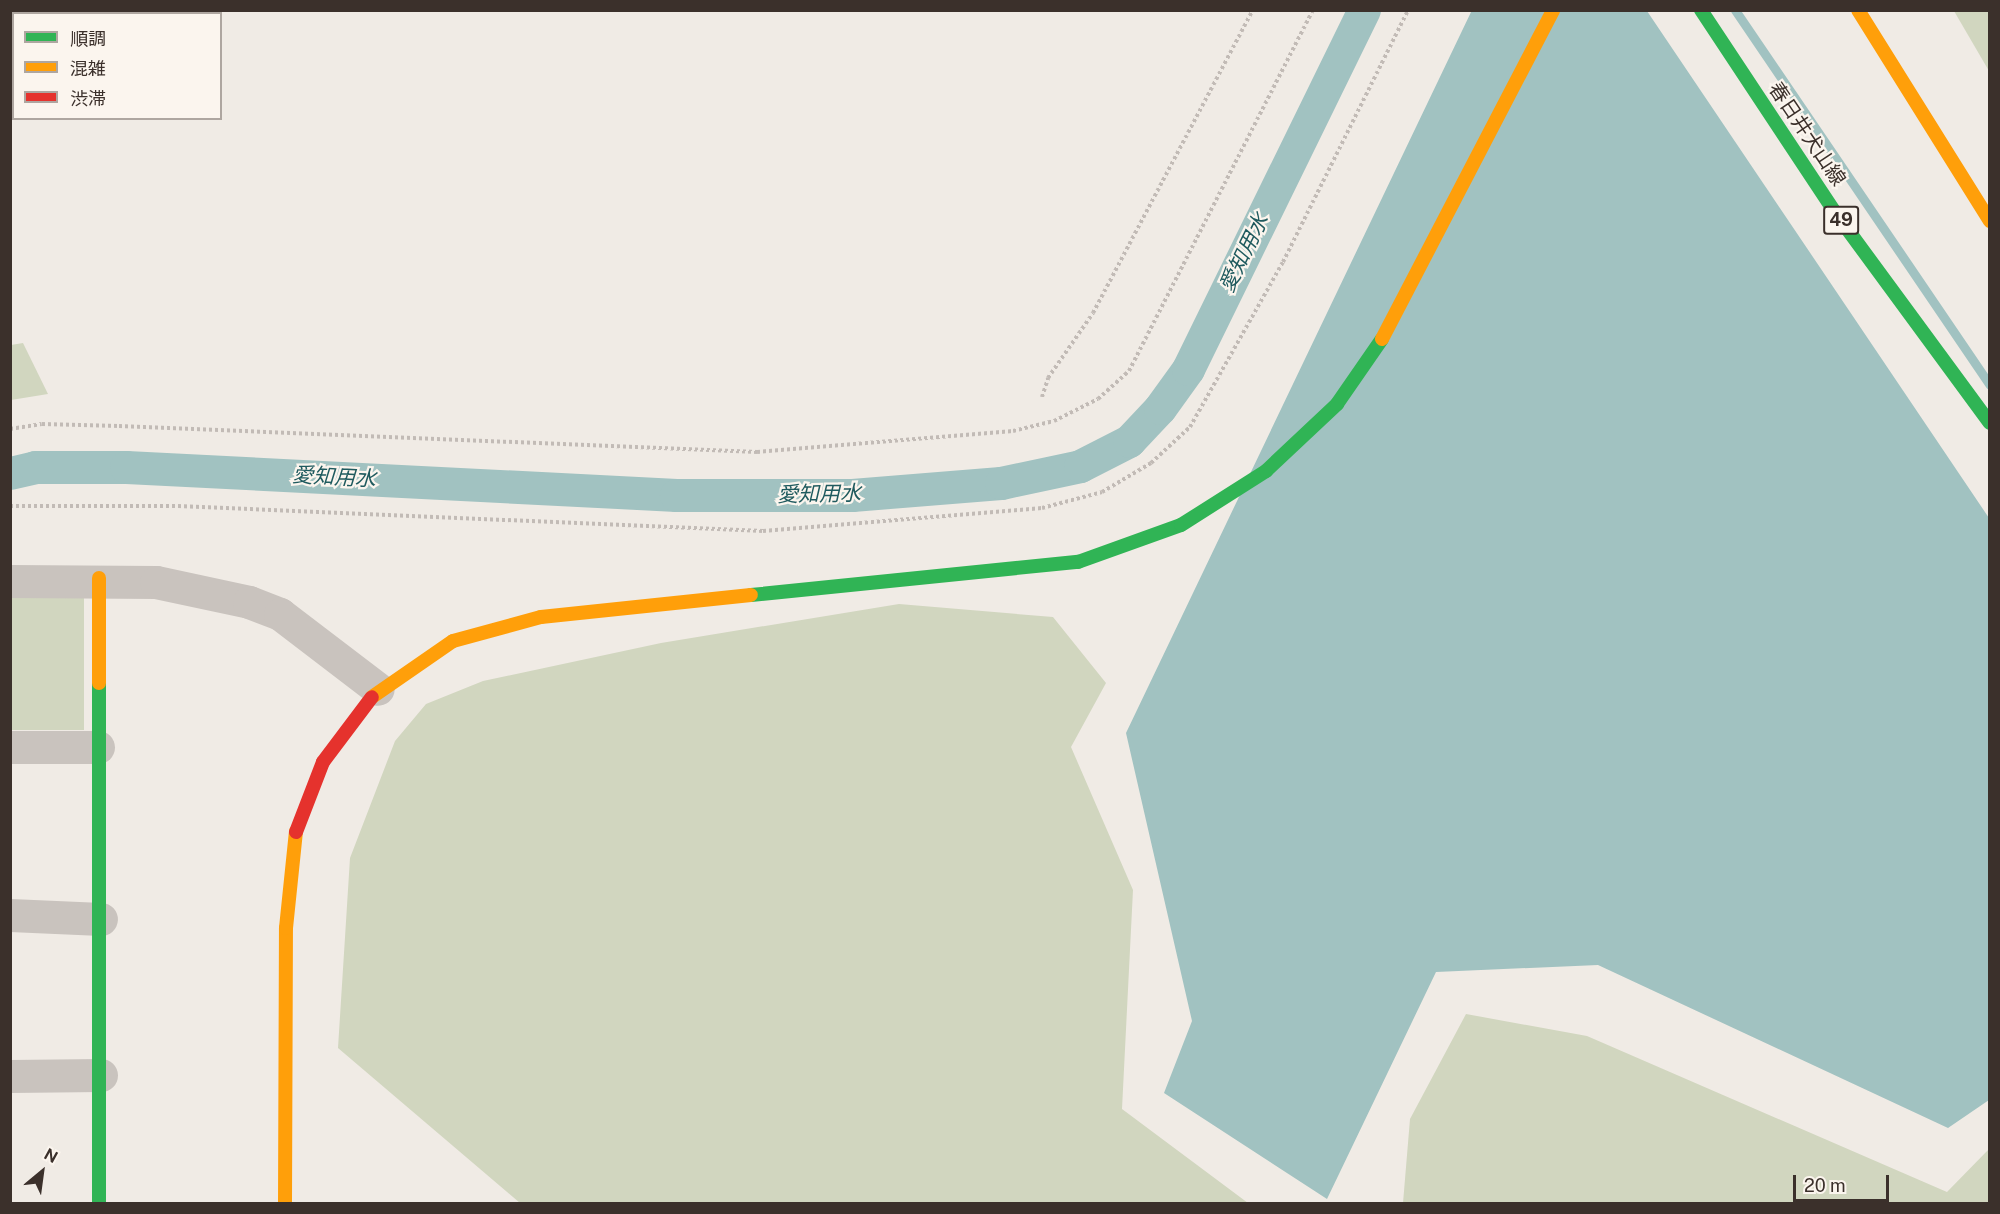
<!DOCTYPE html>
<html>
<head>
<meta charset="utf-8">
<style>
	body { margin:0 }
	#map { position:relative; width:2000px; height:1214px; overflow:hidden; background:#f0ebe5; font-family:"Public Sans","Noto Sans JP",sans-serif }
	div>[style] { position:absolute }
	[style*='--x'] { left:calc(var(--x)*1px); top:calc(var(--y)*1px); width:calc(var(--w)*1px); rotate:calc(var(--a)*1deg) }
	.green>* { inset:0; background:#d1d6bf; transform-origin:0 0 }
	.water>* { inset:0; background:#a1c2c1 }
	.stream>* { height:9px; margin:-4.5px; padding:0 4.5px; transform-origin:4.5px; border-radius:4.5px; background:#a1c2c1 }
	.canal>* { height:33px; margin:-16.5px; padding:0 16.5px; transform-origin:16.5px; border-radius:16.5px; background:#a1c2c1 }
	.path>* { height:4px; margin-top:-2px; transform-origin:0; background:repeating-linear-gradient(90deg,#c2bbb6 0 3px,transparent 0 6px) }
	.street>* { height:33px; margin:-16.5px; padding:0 16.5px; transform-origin:16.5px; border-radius:16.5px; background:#c9c3be }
	.fast>* { height:14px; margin:-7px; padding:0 7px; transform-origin:7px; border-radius:7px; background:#30b455 }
	.slow>* { height:14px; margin:-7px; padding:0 7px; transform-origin:7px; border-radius:7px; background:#ff9f0a }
	.jam>* { height:14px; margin:-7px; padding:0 7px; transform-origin:7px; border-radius:7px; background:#e5322d }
	span { translate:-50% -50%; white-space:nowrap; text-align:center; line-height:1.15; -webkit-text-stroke:4.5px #fbf5ee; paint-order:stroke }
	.shield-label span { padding:2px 4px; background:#fbf5ee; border:2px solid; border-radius:4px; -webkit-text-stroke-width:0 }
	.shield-label { font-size:18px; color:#3b302b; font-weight:700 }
	.street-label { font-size:20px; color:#3b302b }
	.water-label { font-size:21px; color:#1f5a5e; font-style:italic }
	.frame { position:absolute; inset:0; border:12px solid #3b302b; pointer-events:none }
	.legend { position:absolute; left:12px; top:12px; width:210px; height:108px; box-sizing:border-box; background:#fbf5ee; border:2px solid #aea6a0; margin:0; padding:8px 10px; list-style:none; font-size:18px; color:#3b302b }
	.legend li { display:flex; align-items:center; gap:12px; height:30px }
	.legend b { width:30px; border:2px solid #aea6a0 }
	.north { position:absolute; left:12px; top:1142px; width:60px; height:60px; -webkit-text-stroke:4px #fbf5ee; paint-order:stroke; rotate:29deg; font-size:16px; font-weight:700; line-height:24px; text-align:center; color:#3b302b }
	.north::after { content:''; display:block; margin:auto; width:21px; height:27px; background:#3b302b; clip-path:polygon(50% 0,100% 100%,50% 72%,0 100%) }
	.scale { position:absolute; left:1793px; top:1175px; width:96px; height:27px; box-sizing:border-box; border:3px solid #3b302b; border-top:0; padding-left:8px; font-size:18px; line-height:21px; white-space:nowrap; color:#3b302b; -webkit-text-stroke:4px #fbf5ee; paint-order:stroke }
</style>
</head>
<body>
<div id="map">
	<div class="green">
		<div style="clip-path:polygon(1954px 11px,1989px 11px,1989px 71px)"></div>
		<div style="clip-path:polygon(23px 343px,48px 394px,11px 400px,11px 345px)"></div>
		<div style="left:11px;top:592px;width:73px;height:138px"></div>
		<div style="clip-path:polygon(899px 604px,1053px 617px,1106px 683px,1071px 747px,1133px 890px,1122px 1109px,1248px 1203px,520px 1203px,338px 1048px,350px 858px,395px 741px,426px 704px,483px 681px,661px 643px)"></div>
		<div style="clip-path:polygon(1466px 1014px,1587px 1036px,1947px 1192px,1989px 1149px,1989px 1203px,1403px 1203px,1410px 1119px)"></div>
	</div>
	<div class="water">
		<div style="clip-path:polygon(1472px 10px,1647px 11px,1989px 518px,1989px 1100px,1948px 1128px,1598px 965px,1436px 972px,1327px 1199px,1164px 1093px,1192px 1021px,1126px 733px)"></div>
	</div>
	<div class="stream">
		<div style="--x:1735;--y:10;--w:453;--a:55.8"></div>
	</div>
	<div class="canal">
		<div style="--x:10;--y:473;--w:26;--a:-13"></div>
		<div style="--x:35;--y:467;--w:91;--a:0"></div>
		<div style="--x:126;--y:467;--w:551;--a:2.91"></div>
		<div style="--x:676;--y:495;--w:176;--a:0"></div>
		<div style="--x:852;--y:495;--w:149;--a:-4.6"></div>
		<div style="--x:1001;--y:483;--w:81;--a:-12.1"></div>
		<div style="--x:1080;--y:466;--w:55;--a:-27"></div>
		<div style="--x:1129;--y:441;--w:45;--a:-46.8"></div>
		<div style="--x:1160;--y:408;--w:48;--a:-54.3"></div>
		<div style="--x:1188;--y:369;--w:400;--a:-63.9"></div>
	</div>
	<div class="path">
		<div style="--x:1042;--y:397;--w:20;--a:-72"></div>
		<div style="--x:1048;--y:378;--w:79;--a:-55.3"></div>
		<div style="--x:1093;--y:313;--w:343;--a:-62.2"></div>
		<div style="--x:10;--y:429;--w:32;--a:-9"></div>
		<div style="--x:42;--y:424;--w:77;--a:1.5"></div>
		<div style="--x:119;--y:426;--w:639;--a:2.33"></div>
		<div style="--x:757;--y:452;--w:257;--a:-4.7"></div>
		<div style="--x:1013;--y:431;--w:42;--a:-13.7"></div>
		<div style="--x:1054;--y:421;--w:49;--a:-26.6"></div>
		<div style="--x:1098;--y:399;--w:42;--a:-42.1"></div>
		<div style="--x:1129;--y:371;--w:405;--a:-63"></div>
		<div style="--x:10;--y:506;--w:168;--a:0"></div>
		<div style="--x:178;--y:506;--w:586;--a:2.45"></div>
		<div style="--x:763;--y:531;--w:280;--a:-4.7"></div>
		<div style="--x:1042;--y:508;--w:62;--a:-14.9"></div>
		<div style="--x:1102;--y:492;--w:57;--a:-30.6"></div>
		<div style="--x:1151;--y:463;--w:53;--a:-42.7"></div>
		<div style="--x:1190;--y:427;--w:189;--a:-60.6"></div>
		<div style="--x:1283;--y:262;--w:281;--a:-63.6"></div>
	</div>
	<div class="street">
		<div style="--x:64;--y:14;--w:16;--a:-14"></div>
		<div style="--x:10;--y:24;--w:4;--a:-14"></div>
		<div style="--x:10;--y:581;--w:146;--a:0.4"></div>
		<div style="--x:156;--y:582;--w:95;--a:12.1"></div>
		<div style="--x:249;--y:602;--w:33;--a:21"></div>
		<div style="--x:280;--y:614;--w:123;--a:37.4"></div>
		<div style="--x:10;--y:747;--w:88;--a:0"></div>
		<div style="--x:10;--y:915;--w:91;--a:2.5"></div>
		<div style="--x:10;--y:1076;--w:91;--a:-0.6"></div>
	</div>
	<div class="fast">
		<div style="--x:1701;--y:10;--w:241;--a:56.5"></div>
		<div style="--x:1834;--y:211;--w:263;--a:53.7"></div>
		<div style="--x:751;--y:595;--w:329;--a:-5.8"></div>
		<div style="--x:1078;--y:562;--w:109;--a:-19.8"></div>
		<div style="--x:1181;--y:525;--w:101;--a:-32.4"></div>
		<div style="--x:1266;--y:471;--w:98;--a:-43.3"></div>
		<div style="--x:1337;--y:404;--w:79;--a:-55.3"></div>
		<div style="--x:99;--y:683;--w:521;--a:90"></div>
	</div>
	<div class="slow">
		<div style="--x:1858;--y:10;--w:249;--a:58"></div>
		<div style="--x:1382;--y:339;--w:371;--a:-62.5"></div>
		<div style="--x:99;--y:578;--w:105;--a:90"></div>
		<div style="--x:372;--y:697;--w:98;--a:-34.7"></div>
		<div style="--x:453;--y:641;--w:91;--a:-15.3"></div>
		<div style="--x:541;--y:617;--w:211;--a:-6"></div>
		<div style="--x:285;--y:1204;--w:276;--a:-89.8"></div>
		<div style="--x:286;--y:928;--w:97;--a:-84.1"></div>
	</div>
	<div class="jam">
		<div style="--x:296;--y:832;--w:75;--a:-68.9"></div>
		<div style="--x:323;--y:762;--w:81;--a:-53"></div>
	</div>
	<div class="shield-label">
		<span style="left:1841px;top:220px">49</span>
	</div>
	<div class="street-label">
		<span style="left:1807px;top:134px;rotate:56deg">春日井犬山線</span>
	</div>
	<div class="water-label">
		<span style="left:1244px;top:253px;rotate:-64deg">愛知用水</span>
		<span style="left:334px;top:477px;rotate:3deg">愛知用水</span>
		<span style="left:819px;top:494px;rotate:-1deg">愛知用水</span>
	</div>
	<div class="frame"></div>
	<ul class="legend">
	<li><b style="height:8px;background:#30b455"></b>順調</li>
	<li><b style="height:8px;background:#ff9f0a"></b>混雑</li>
	<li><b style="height:8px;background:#e5322d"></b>渋滞</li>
	</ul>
	<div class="north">N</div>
	<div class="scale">20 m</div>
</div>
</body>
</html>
